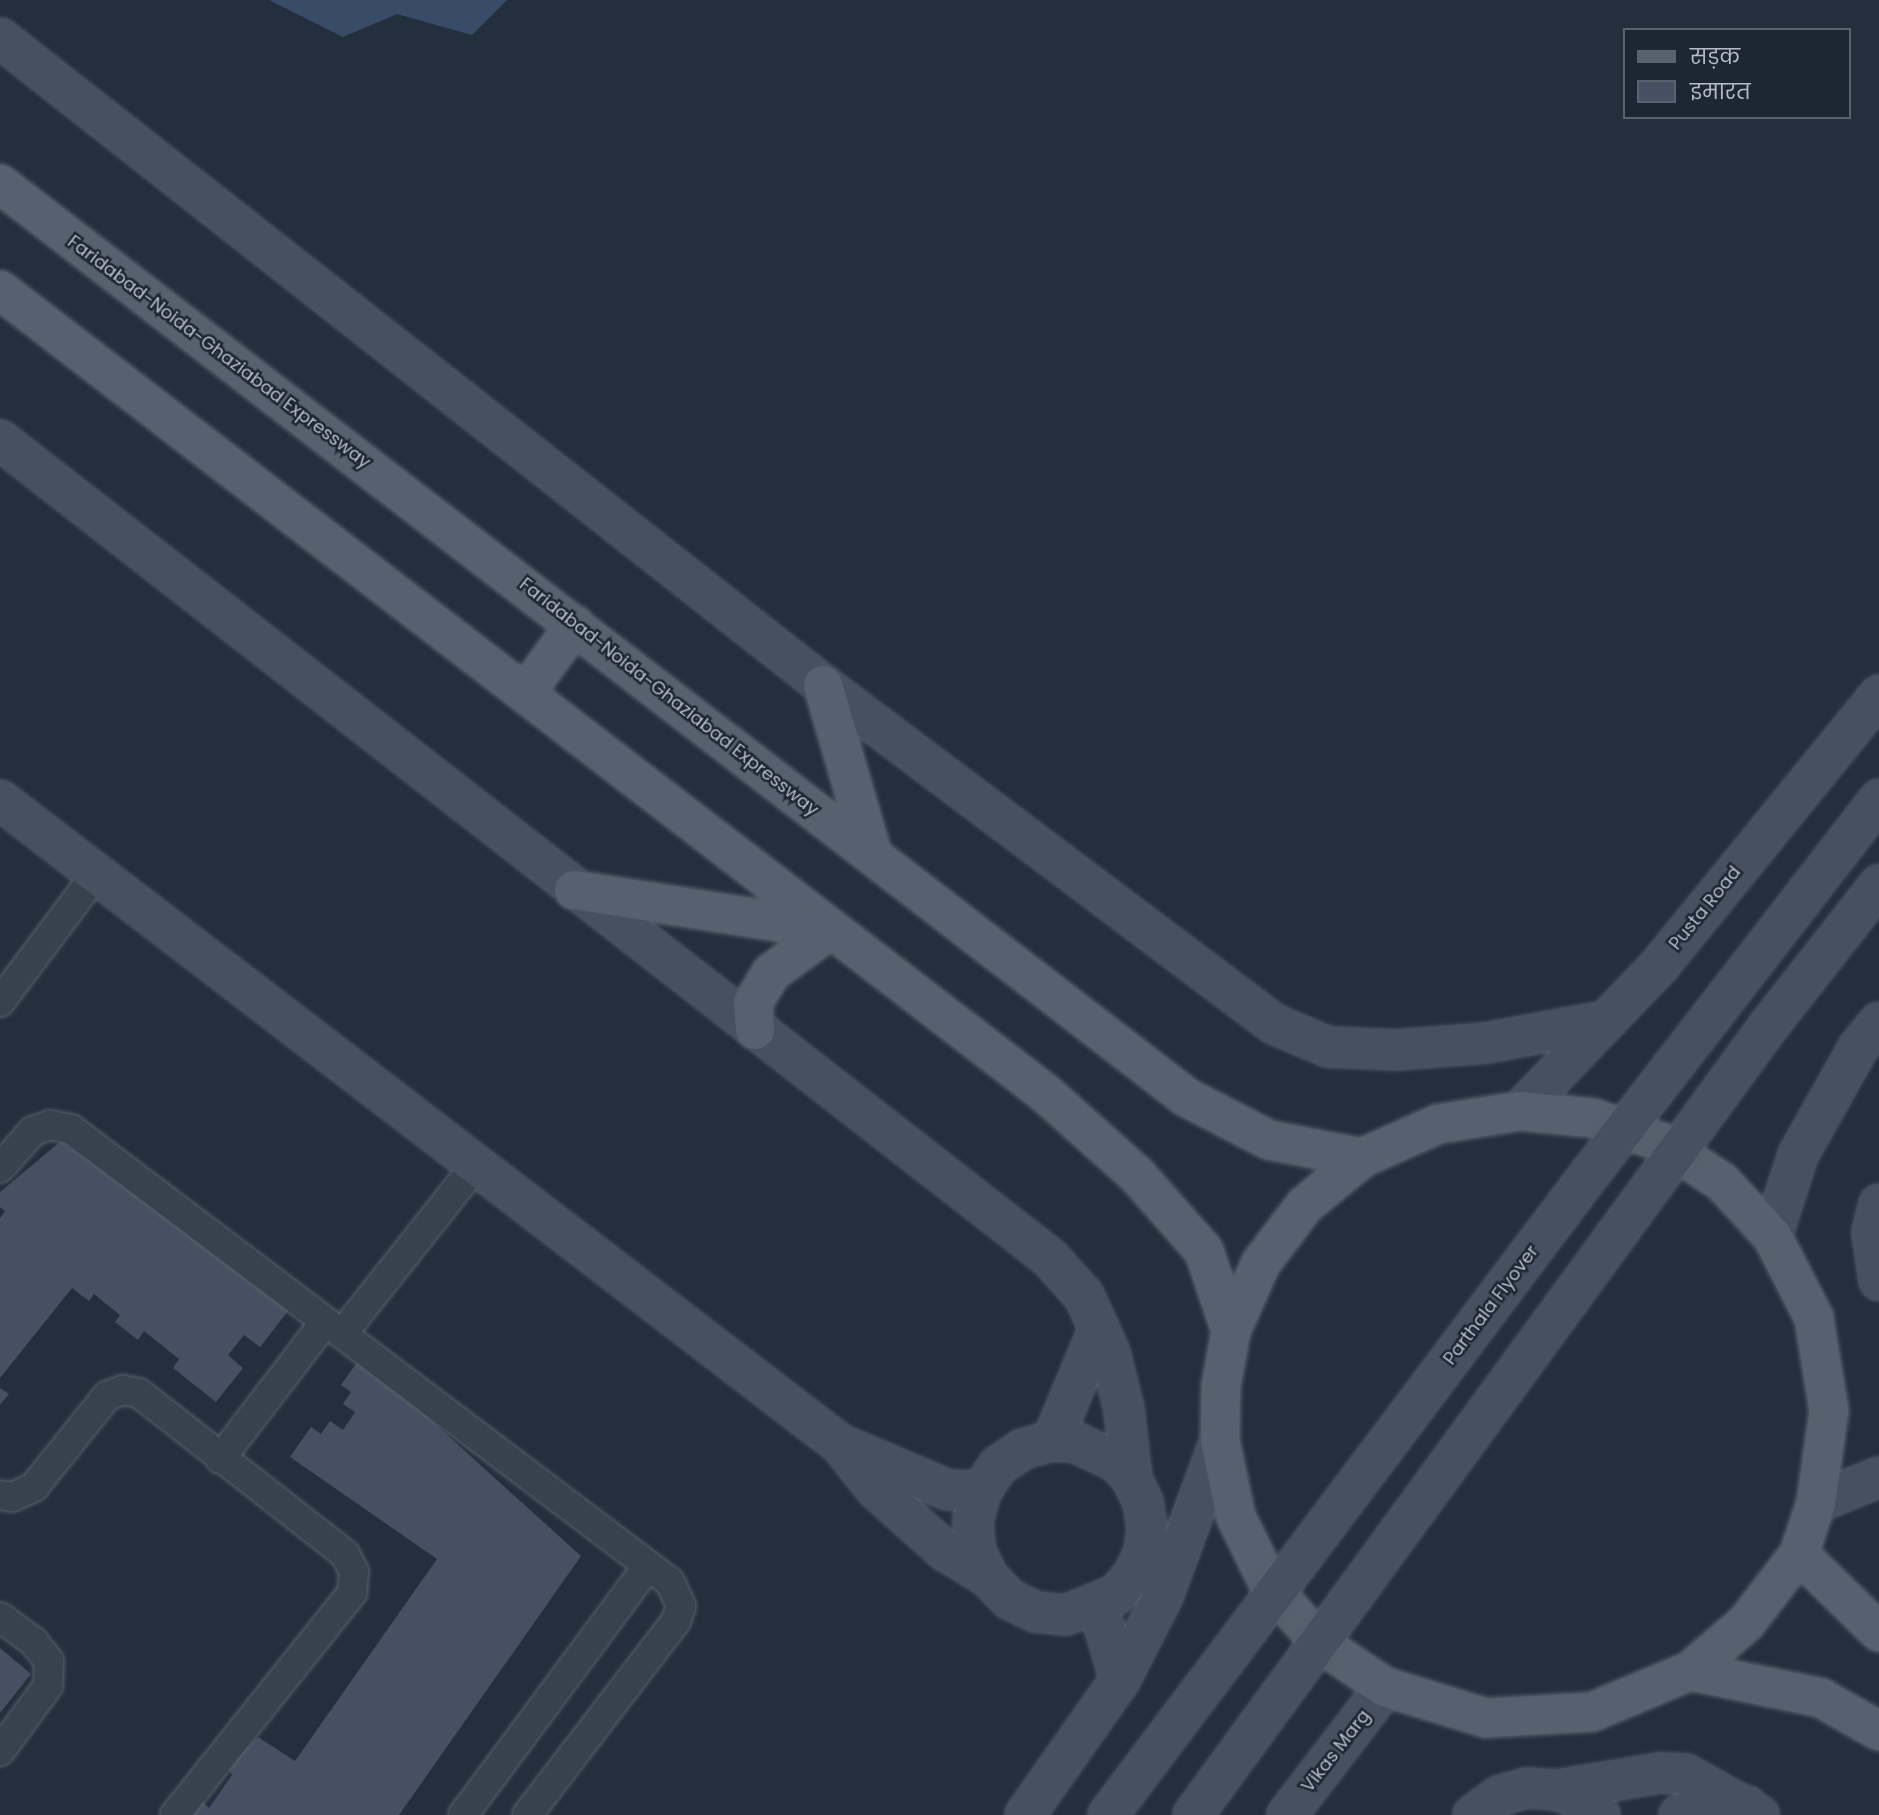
<!DOCTYPE html>
<html>
<head>
<meta charset="utf-8">
<style>
	body { margin:0 }
	#map { position:relative; width:1879px; height:1815px; overflow:hidden; background:#242f3e; font-family:Poppins,"Noto Sans Devanagari",sans-serif }
	div>[style] { position:absolute }
	[style*='--x'] { left:calc(var(--x)*1px); top:calc(var(--y)*1px); width:calc(var(--w)*1px); rotate:calc(var(--a)*1deg) }
	.water>* { inset:0; background:#394c67 }
	.building>* { inset:0; background:#455162 }
	.roads { filter:drop-shadow(0 0 2px #565f6c) drop-shadow(0 0 2px #565f6c) }
	.street>* { height:28px; margin:-14px; padding:0 14px; transform-origin:14px; border-radius:14px; background:#38414e }
	.secondary>* { height:38px; margin:-19px; padding:0 19px; transform-origin:19px; border-radius:19px; background:#465061 }
	.primary>* { height:38px; margin:-19px; padding:0 19px; transform-origin:19px; border-radius:19px; background:#56606e }
	.bridges { filter:drop-shadow(0 0 2px #565f6c) drop-shadow(0 0 2px #565f6c) }
	.secondary-bridge>* { height:38px; margin:-19px; padding:0 19px; transform-origin:19px; border-radius:19px; background:#465061 }
	span { translate:-50% -50%; white-space:nowrap; text-align:center; line-height:1.15; -webkit-text-stroke:5px #1d2633; paint-order:stroke }
	.street-label { font-size:18px; color:#b4bcc9 }
	.legend { position:absolute; left:1623px; top:28px; width:228px; height:91px; box-sizing:border-box; background:#1d2633; border:2px solid #59626f; margin:0; padding:9px 12px; list-style:none; font-size:21px; color:#b4bcc9 }
	.legend li { display:flex; align-items:center; gap:14px; height:35px }
	.legend b { width:35px; border:2px solid #59626f }
</style>
</head>
<body>
<div id="map">
	<div class="water">
		<div style="clip-path:polygon(269px 0,507px 0,472px 35px,397px 14px,343px 37px)"></div>
	</div>
	<div class="building">
		<div style="clip-path:polygon(61px 1141px,292px 1306px,260px 1347px,244px 1335px,228px 1355px,243px 1368px,216px 1402px,173px 1368px,179px 1359px,144px 1331px,138px 1340px,115px 1322px,120px 1315px,94px 1294px,89px 1301px,72px 1288px,0 1378px,0 1218px,5px 1211px,0 1207px,0 1192px)"></div>
		<div style="clip-path:polygon(361px 1357px,581px 1556px,399px 1815px,189px 1815px,201px 1800px,209px 1808px,232px 1775px,228px 1767px,258px 1737px,295px 1761px,437px 1559px,290px 1457px,311px 1427px,321px 1434px,330px 1421px,343px 1430px,355px 1412px,343px 1404px,351px 1392px,341px 1385px)"></div>
		<div style="clip-path:polygon(0 1388px,9px 1394px,0 1405px)"></div>
		<div style="clip-path:polygon(0 1648px,31px 1674px,0 1713px)"></div>
	</div>
	<div class="roads">
		<div class="street">
			<div style="--x:0;--y:1002;--w:160;--a:-53.1"></div>
			<div style="--x:0;--y:1168;--w:50;--a:-48.3"></div>
			<div style="--x:33;--y:1131;--w:18;--a:-19"></div>
			<div style="--x:50;--y:1125;--w:21;--a:11"></div>
			<div style="--x:71;--y:1129;--w:751;--a:37.1"></div>
			<div style="--x:670;--y:1582;--w:26;--a:65"></div>
			<div style="--x:681;--y:1606;--w:16;--a:108"></div>
			<div style="--x:676;--y:1621;--w:245;--a:127.5"></div>
			<div style="--x:342;--y:1334;--w:216;--a:-51.6"></div>
			<div style="--x:220;--y:1459;--w:173;--a:-52.5"></div>
			<div style="--x:0;--y:1495;--w:12;--a:9"></div>
			<div style="--x:12;--y:1497;--w:24;--a:-24"></div>
			<div style="--x:34;--y:1487;--w:117;--a:-51.3"></div>
			<div style="--x:107;--y:1396;--w:17;--a:-21"></div>
			<div style="--x:123;--y:1390;--w:16;--a:11"></div>
			<div style="--x:139;--y:1393;--w:261;--a:38"></div>
			<div style="--x:345;--y:1554;--w:20;--a:63"></div>
			<div style="--x:354;--y:1572;--w:21;--a:95"></div>
			<div style="--x:352;--y:1593;--w:284;--a:128.6"></div>
			<div style="--x:0;--y:1617;--w:42;--a:36.3"></div>
			<div style="--x:34;--y:1642;--w:24;--a:52"></div>
			<div style="--x:49;--y:1661;--w:25;--a:92"></div>
			<div style="--x:48;--y:1686;--w:81;--a:126.4"></div>
			<div style="--x:463;--y:1815;--w:310;--a:-53.4"></div>
		</div>
		<div class="secondary">
			<div style="--x:0;--y:38;--w:1047;--a:38.17"></div>
			<div style="--x:823;--y:685;--w:564;--a:36.93"></div>
			<div style="--x:1274;--y:1024;--w:59;--a:23.1"></div>
			<div style="--x:1328;--y:1047;--w:68;--a:2.5"></div>
			<div style="--x:1396;--y:1050;--w:90;--a:-4.4"></div>
			<div style="--x:1486;--y:1043;--w:121;--a:-10.5"></div>
			<div style="--x:0;--y:440;--w:1331;--a:37.92"></div>
			<div style="--x:1050;--y:1258;--w:51;--a:48.2"></div>
			<div style="--x:1084;--y:1296;--w:63;--a:65.5"></div>
			<div style="--x:1110;--y:1353;--w:58;--a:76"></div>
			<div style="--x:1124;--y:1409;--w:70;--a:83.5"></div>
			<div style="--x:0;--y:800;--w:1058;--a:37.48"></div>
			<div style="--x:840;--y:1444;--w:56;--a:51.5"></div>
			<div style="--x:875;--y:1488;--w:93;--a:41.9"></div>
			<div style="--x:944;--y:1550;--w:52;--a:31.5"></div>
			<div style="--x:988;--y:1577;--w:30;--a:46"></div>
			<div style="--x:1009;--y:1599;--w:30;--a:26"></div>
			<div style="--x:1036;--y:1612;--w:30;--a:6"></div>
			<div style="--x:1066;--y:1615;--w:55;--a:-22.4"></div>
			<div style="--x:1117;--y:1594;--w:25;--a:-50"></div>
			<div style="--x:1133;--y:1575;--w:25;--a:-64"></div>
			<div style="--x:1144;--y:1552;--w:25;--a:-83"></div>
			<div style="--x:1147;--y:1527;--w:25;--a:-99"></div>
			<div style="--x:1143;--y:1502;--w:25;--a:-116"></div>
			<div style="--x:1132;--y:1479;--w:23;--a:-131"></div>
			<div style="--x:1117;--y:1462;--w:47;--a:-154.5"></div>
			<div style="--x:1075;--y:1442;--w:23;--a:-178"></div>
			<div style="--x:1052;--y:1441;--w:30;--a:165"></div>
			<div style="--x:1023;--y:1449;--w:30;--a:146"></div>
			<div style="--x:998;--y:1466;--w:30;--a:124"></div>
			<div style="--x:981;--y:1491;--w:30;--a:105"></div>
			<div style="--x:973;--y:1520;--w:30;--a:86"></div>
			<div style="--x:975;--y:1550;--w:30;--a:64"></div>
			<div style="--x:1520;--y:1111;--w:201;--a:-46.2"></div>
			<div style="--x:1659;--y:966;--w:349;--a:-50.9"></div>
			<div style="--x:1879;--y:1204;--w:29;--a:104"></div>
			<div style="--x:1872;--y:1232;--w:49;--a:81.9"></div>
			<div style="--x:1772;--y:1236;--w:85;--a:-72.2"></div>
			<div style="--x:1798;--y:1155;--w:123;--a:-60.7"></div>
			<div style="--x:1858;--y:1048;--w:33;--a:-51"></div>
			<div style="--x:1052;--y:1441;--w:122;--a:-67.4"></div>
			<div style="--x:842;--y:1445;--w:115;--a:23"></div>
			<div style="--x:948;--y:1490;--w:33;--a:2"></div>
			<div style="--x:1816;--y:1503;--w:68;--a:-22.4"></div>
			<div style="--x:1098;--y:1605;--w:78;--a:73.7"></div>
			<div style="--x:1557;--y:1790;--w:104;--a:-9.4"></div>
			<div style="--x:1660;--y:1773;--w:26;--a:2"></div>
			<div style="--x:1686;--y:1774;--w:84;--a:29.3"></div>
			<div style="--x:1025;--y:1815;--w:165;--a:-54.9"></div>
			<div style="--x:1120;--y:1680;--w:94;--a:-62.9"></div>
			<div style="--x:1163;--y:1596;--w:165;--a:-69.8"></div>
			<div style="--x:1287;--y:1815;--w:161;--a:-52.6"></div>
			<div style="--x:1473;--y:1815;--w:32;--a:-36"></div>
			<div style="--x:1499;--y:1796;--w:29;--a:-16"></div>
			<div style="--x:1527;--y:1788;--w:30;--a:4"></div>
			<div style="--x:1557;--y:1790;--w:30;--a:23"></div>
			<div style="--x:1585;--y:1802;--w:20;--a:41"></div>
			<div style="--x:1679;--y:1815;--w:23;--a:-23"></div>
			<div style="--x:1700;--y:1806;--w:47;--a:0"></div>
		</div>
		<div class="primary">
			<div style="--x:0;--y:184;--w:1497;--a:37.59"></div>
			<div style="--x:1186;--y:1097;--w:93;--a:27.4"></div>
			<div style="--x:1269;--y:1140;--w:95;--a:11"></div>
			<div style="--x:0;--y:290;--w:1318;--a:37.54"></div>
			<div style="--x:1045;--y:1093;--w:123;--a:41.7"></div>
			<div style="--x:1137;--y:1175;--w:101;--a:48.6"></div>
			<div style="--x:1204;--y:1251;--w:84;--a:71.4"></div>
			<div style="--x:1231;--y:1331;--w:56;--a:100.3"></div>
			<div style="--x:1221;--y:1386;--w:55;--a:91"></div>
			<div style="--x:1220;--y:1441;--w:78;--a:78.1"></div>
			<div style="--x:1236;--y:1517;--w:77;--a:63.8"></div>
			<div style="--x:1270;--y:1586;--w:77;--a:48.7"></div>
			<div style="--x:1321;--y:1644;--w:77;--a:33.9"></div>
			<div style="--x:1385;--y:1687;--w:106;--a:17.1"></div>
			<div style="--x:1486;--y:1718;--w:106;--a:-3.2"></div>
			<div style="--x:1592;--y:1712;--w:106;--a:-22.7"></div>
			<div style="--x:1690;--y:1671;--w:74;--a:-40.6"></div>
			<div style="--x:1746;--y:1623;--w:87;--a:-52.5"></div>
			<div style="--x:1799;--y:1554;--w:54;--a:-71.6"></div>
			<div style="--x:1816;--y:1503;--w:93;--a:-82"></div>
			<div style="--x:1829;--y:1411;--w:94;--a:-99.2"></div>
			<div style="--x:1814;--y:1318;--w:92;--a:-117.1"></div>
			<div style="--x:1772;--y:1236;--w:74;--a:-132.8"></div>
			<div style="--x:1722;--y:1182;--w:73;--a:-146.7"></div>
			<div style="--x:1661;--y:1142;--w:72;--a:-160.6"></div>
			<div style="--x:1593;--y:1118;--w:73;--a:-174.5"></div>
			<div style="--x:1520;--y:1111;--w:83;--a:171"></div>
			<div style="--x:1438;--y:1124;--w:83;--a:155.9"></div>
			<div style="--x:1362;--y:1158;--w:74;--a:140.5"></div>
			<div style="--x:1305;--y:1205;--w:73;--a:127.2"></div>
			<div style="--x:1261;--y:1263;--w:74;--a:113.8"></div>
			<div style="--x:823;--y:685;--w:175;--a:73.7"></div>
			<div style="--x:526;--y:692;--w:83;--a:-53.8"></div>
			<div style="--x:574;--y:890;--w:257;--a:8.9"></div>
			<div style="--x:755;--y:1030;--w:27;--a:-94"></div>
			<div style="--x:753;--y:1003;--w:35;--a:-59"></div>
			<div style="--x:771;--y:973;--w:73;--a:-36.1"></div>
			<div style="--x:1799;--y:1554;--w:112;--a:44.3"></div>
			<div style="--x:1690;--y:1671;--w:134;--a:11.6"></div>
			<div style="--x:1821;--y:1698;--w:67;--a:29.6"></div>
		</div>
	</div>
	<div class="bridges">
		<div class="secondary-bridge">
			<div style="--x:1108;--y:1815;--w:794;--a:-53.09"></div>
			<div style="--x:1585;--y:1180;--w:481;--a:-52.3"></div>
			<div style="--x:1193;--y:1815;--w:974;--a:-53.89"></div>
			<div style="--x:1767;--y:1028;--w:182;--a:-51.9"></div>
		</div>
	</div>
	<div class="street-label">
		<span style="left:219px;top:352px;rotate:37deg">Faridabad-Noida-Ghaziabad Expressway</span>
		<span style="left:669px;top:697px;rotate:38deg">Faridabad-Noida-Ghaziabad Expressway</span>
		<span style="left:1705px;top:908px;rotate:-51deg">Pusta Road</span>
		<span style="left:1491px;top:1305px;rotate:-53deg">Parthala Flyover</span>
		<span style="left:1336px;top:1751px;rotate:-52deg">Vikas Marg</span>
	</div>
	<ul class="legend">
	<li><b style="height:9px;background:#56606e"></b>सड़क</li>
	<li><b style="height:19px;background:#455162"></b>इमारत</li>
	</ul>
</div>
</body>
</html>
